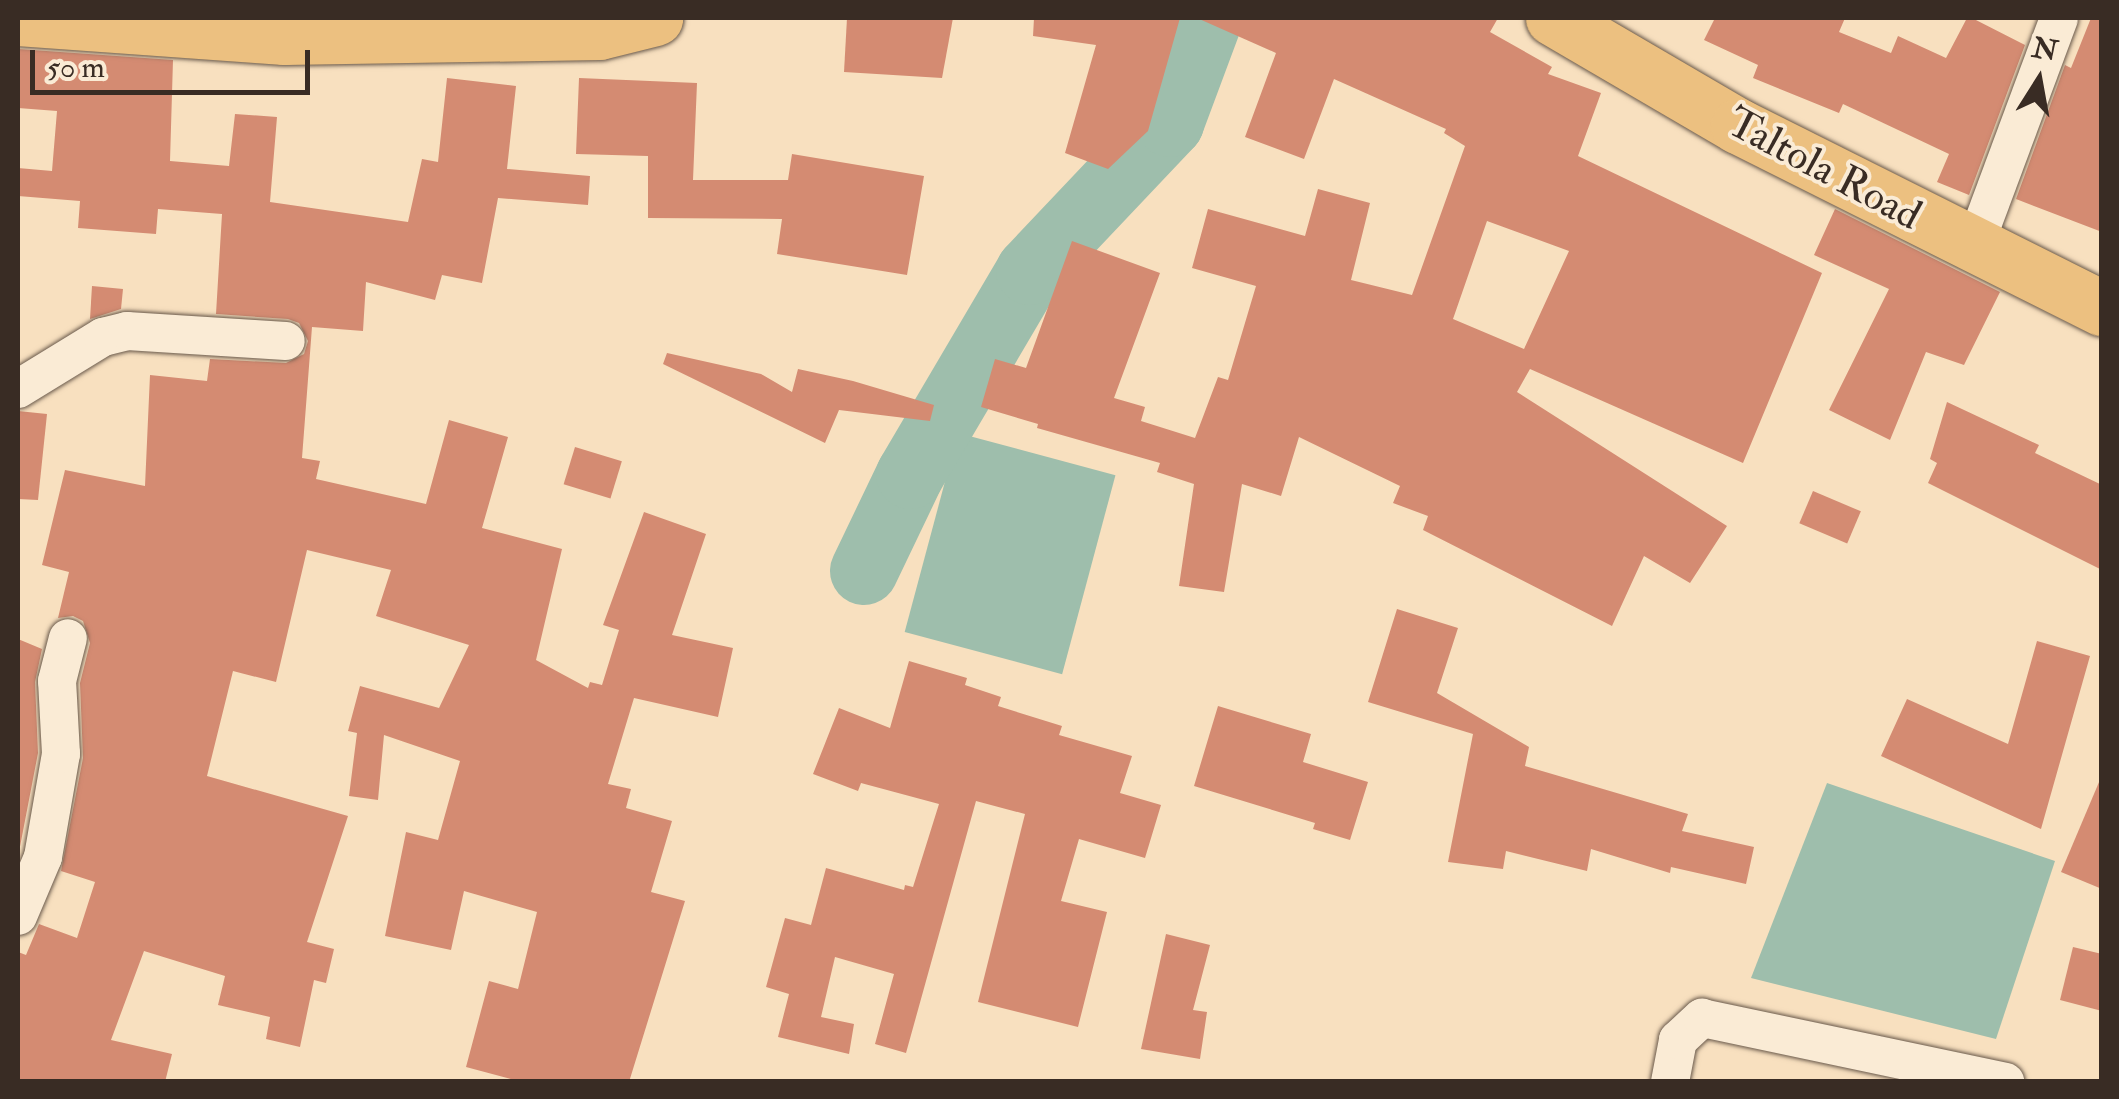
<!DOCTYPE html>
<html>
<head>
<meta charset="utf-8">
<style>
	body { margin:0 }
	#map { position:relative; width:2119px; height:1099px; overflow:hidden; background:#f8e0bf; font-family:"IM FELL Double Pica",serif }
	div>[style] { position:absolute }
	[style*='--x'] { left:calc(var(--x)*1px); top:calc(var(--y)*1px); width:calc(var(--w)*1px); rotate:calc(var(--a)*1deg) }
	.water>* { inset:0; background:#9ebeac; transform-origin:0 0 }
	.river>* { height:68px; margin:-34px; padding:0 34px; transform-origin:34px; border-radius:34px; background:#9ebeac }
	.building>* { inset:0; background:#d48b72; transform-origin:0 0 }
	.roads { filter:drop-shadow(0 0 2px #69594b) drop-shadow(0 0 2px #69594b) }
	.street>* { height:38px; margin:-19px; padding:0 19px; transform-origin:19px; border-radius:19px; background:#faebd5 }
	.primary>* { height:55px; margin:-27.5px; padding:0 27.5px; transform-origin:27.5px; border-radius:27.5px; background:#ecc080 }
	span { translate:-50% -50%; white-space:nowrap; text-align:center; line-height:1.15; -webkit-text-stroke:8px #faebd5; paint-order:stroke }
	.street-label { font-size:42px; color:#392c24 }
	.frame { position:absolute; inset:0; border:20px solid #392c24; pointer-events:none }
	.north { position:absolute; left:1989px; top:30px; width:100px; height:100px; -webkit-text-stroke:8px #faebd5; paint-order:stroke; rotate:11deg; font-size:28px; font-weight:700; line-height:40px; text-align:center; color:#392c24 }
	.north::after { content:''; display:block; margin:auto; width:35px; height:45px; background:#392c24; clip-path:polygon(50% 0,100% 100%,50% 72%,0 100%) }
	.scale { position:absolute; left:30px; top:50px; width:280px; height:45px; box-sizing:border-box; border:5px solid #392c24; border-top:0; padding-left:12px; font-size:30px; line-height:35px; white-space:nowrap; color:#392c24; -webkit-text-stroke:8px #faebd5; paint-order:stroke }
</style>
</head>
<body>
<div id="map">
	<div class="water">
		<div style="left:958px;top:433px;width:163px;height:206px;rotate:15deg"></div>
		<div style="clip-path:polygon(1827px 783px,2055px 861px,1996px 1039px,1751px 978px)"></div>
	</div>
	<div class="river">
		<div style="--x:864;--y:571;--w:106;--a:-64.4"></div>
		<div style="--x:910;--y:475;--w:237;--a:-59.5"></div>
		<div style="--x:1030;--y:271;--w:204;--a:-46.6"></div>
		<div style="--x:1170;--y:123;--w:112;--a:-69.6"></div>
	</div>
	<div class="building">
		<div style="clip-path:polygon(847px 18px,953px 18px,942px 78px,844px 72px)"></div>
		<div style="clip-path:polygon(1034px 18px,1180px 18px,1148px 131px,1108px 169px,1065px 153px,1096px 45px,1033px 36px)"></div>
		<div style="clip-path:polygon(evenodd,1197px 18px,1498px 18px,1490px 32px,1552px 67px,1548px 74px,1601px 93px,1578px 156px,1822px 273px,1743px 463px,1530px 369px,1517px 392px,1727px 526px,1690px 583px,1644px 556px,1612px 626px,1423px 530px,1428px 516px,1393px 503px,1400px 486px,1299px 437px,1281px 496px,1242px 484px,1224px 592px,1179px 586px,1194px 484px,1157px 472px,1160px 463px,1037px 428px,1038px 424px,981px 407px,995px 359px,1026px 368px,1072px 241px,1160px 273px,1114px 398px,1145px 407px,1141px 421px,1195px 438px,1218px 377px,1228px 380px,1256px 286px,1192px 268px,1208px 209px,1305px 236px,1318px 189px,1370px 203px,1351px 280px,1412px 295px,1465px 146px,1444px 133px,1446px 129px,1334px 79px,1304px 159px,1245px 137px,1276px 53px,1197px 18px,1487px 221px,1569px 251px,1524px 349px,1453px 319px,1487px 221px)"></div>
		<div style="clip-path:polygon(1715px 18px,1845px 18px,1839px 32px,1891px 53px,1898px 36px,1946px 58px,1967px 18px,1972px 18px,2025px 45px,1969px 195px,1937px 182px,1949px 154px,1843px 104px,1839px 113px,1753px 78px,1758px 65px,1704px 40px)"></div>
		<div style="clip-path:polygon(2091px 18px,2102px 18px,2102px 232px,2016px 199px,2065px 65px,2071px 68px)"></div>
		<div style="clip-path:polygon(18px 49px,173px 60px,170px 161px,229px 166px,235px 114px,277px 117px,270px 202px,408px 222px,422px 159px,438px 162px,447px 78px,516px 86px,507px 169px,590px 176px,588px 205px,498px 198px,482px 283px,442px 275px,435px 300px,366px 282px,363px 331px,312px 327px,302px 458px,320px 461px,316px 479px,426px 504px,449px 420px,508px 437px,482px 528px,562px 549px,536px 660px,588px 688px,590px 682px,602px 685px,619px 630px,603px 625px,644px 512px,706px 534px,672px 635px,733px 648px,718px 717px,634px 698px,608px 784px,631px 789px,626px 808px,672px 821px,651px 892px,685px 901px,629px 1082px,522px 1082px,466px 1067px,489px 981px,518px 989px,537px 912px,464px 891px,451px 950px,385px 936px,406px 832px,438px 840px,460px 761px,384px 735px,378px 800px,349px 796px,357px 733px,348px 731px,360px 686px,439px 708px,469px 645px,376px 616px,391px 570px,307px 550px,276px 682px,233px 671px,207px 776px,348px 816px,307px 942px,334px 949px,326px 983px,314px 980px,300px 1047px,266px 1039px,270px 1017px,218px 1005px,225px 976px,144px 951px,111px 1040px,172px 1054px,165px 1082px,18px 1082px,18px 952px,26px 955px,39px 924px,77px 938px,95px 882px,61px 871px,83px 758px,80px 683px,90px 643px,83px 621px,73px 616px,58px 618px,69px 572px,42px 565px,65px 470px,145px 486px,150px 375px,207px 381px,210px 359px,286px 363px,304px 354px,308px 341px,299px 323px,288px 319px,216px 314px,222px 214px,158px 209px,156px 234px,78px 228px,80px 201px,18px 196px,18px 168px,52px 171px,57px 111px,18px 108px)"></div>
		<div style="clip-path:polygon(579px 78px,697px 83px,693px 180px,788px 180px,792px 154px,924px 176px,907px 275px,777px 254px,782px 219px,648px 218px,648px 156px,576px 154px)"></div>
		<div style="clip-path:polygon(1835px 209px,2000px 292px,1964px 365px,1926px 352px,1890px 440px,1829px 410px,1889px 289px,1814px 255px)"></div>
		<div style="clip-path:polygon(92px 286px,123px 289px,121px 309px,90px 319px)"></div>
		<div style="clip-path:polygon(667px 353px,761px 374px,792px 392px,798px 369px,853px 381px,934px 405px,930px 421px,839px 410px,825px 443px,663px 364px)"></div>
		<div style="clip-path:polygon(1947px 402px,2039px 445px,2035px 453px,2102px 485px,2102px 570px,1928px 483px,1937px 463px,1930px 459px)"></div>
		<div style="clip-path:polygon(18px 411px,47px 414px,38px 500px,18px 499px)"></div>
		<div style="left:575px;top:447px;width:49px;height:39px;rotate:17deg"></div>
		<div style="left:1813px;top:491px;width:52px;height:35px;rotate:23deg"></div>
		<div style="clip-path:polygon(1397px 609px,1458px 628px,1437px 693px,1529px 747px,1525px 766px,1688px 814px,1682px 831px,1754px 847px,1746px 884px,1671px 867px,1670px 873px,1591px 849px,1587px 871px,1506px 851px,1503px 869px,1448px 862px,1473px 734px,1368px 702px)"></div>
		<div style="clip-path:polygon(18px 639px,42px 649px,35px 682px,38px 753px,18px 857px)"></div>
		<div style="clip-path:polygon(2037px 641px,2090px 656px,2041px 829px,1881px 756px,1907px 699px,2008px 744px)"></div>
		<div style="clip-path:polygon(909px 661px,967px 678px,965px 685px,1001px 697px,998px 706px,1062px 726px,1059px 735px,1132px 756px,1120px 793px,1161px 805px,1145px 858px,1079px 839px,1061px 901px,1107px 912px,1078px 1027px,978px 1002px,1025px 814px,976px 801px,906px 1053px,875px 1044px,894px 974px,835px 957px,821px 1017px,854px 1024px,849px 1054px,778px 1037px,789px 994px,766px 987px,785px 918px,811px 925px,826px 868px,904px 890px,905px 885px,913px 887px,939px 804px,861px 783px,858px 791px,813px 774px,839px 708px,890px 728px)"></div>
		<div style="clip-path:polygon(1218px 706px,1311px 734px,1303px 762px,1368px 782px,1350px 840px,1313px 829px,1315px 823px,1194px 786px)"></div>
		<div style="clip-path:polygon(2102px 775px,2102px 889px,2061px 872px)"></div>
		<div style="clip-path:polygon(1166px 934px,1210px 945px,1193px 1010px,1207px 1012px,1200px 1059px,1141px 1049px)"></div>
		<div style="clip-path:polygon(2073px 947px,2102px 954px,2102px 1011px,2060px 1000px)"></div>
	</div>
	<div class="roads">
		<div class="street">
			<div style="--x:1974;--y:247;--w:244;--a:-69.6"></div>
			<div style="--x:18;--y:389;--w:100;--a:-31.5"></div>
			<div style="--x:103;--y:337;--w:25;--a:-14"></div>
			<div style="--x:127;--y:331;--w:159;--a:3.6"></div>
			<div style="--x:18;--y:916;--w:64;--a:-67"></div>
			<div style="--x:43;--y:857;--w:105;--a:-80.1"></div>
			<div style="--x:61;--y:754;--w:73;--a:-93.1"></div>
			<div style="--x:57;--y:681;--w:44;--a:-75.7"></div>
			<div style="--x:1670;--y:1082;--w:43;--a:-79.2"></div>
			<div style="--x:1678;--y:1040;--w:33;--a:-43"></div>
			<div style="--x:1702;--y:1018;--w:310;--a:11.9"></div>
		</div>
		<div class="primary">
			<div style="--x:18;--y:18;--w:267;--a:4.1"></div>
			<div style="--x:284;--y:37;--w:315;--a:-0.9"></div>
			<div style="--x:599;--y:32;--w:58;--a:-14"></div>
			<div style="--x:1553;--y:18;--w:214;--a:30.3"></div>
			<div style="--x:1738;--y:126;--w:407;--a:26.6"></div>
		</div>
	</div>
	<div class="street-label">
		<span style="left:1824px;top:169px;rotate:28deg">Taltola Road</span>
	</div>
	<div class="frame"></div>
	<div class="north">N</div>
	<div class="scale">50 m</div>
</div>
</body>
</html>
